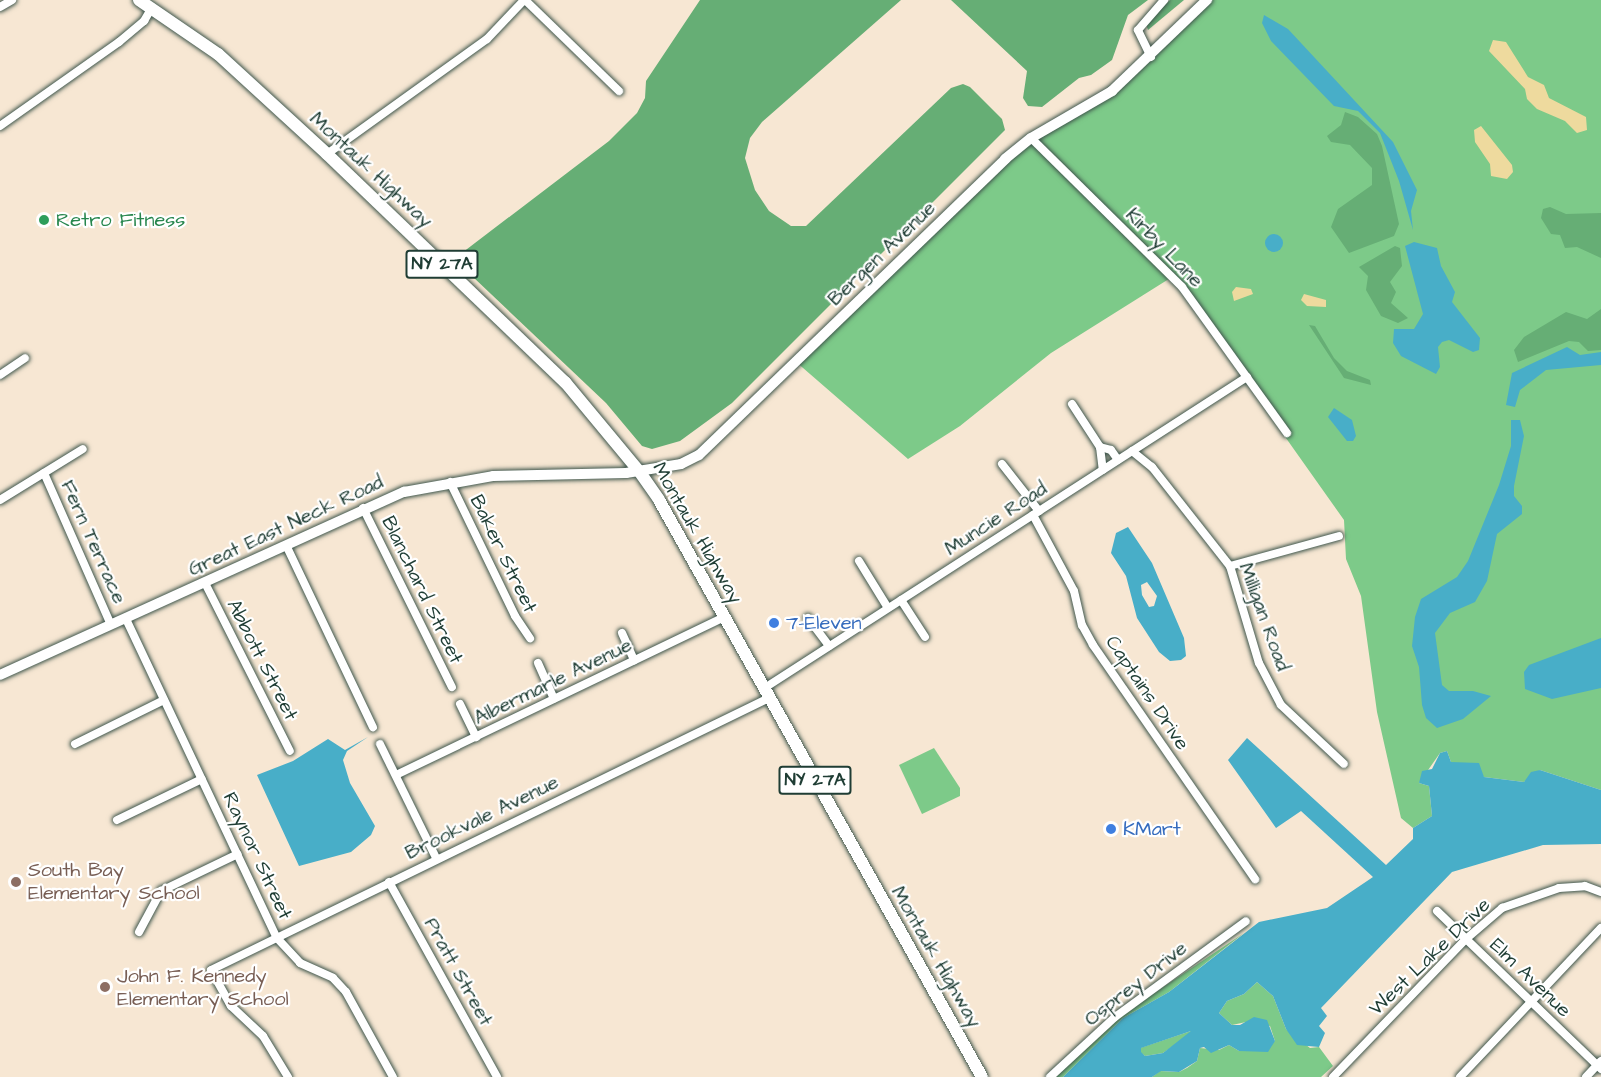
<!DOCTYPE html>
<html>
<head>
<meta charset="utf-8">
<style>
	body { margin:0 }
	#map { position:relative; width:1601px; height:1077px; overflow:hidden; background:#f7e7d3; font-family:"Architects Daughter",sans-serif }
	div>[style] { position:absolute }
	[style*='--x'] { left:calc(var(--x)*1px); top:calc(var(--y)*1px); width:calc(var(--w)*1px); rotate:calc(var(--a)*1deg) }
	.green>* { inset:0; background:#7dca89 }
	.forest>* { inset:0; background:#66ae75 }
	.sand>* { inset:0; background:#eeda9e }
	.water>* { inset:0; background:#48aec8 }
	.round { border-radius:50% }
	.roads { filter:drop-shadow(0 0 2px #3f564c) drop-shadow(0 0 2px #3f564c) }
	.street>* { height:8px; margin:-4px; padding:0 4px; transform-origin:4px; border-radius:4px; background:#fff }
	.secondary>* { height:10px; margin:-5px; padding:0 5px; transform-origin:5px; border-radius:5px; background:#fff }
	.primary>* { height:12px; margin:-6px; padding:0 6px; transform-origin:6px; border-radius:6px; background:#fff }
	.dots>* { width:16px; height:16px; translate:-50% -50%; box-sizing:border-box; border:3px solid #fff; border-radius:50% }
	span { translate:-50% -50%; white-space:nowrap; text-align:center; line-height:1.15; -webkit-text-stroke:4.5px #fff; paint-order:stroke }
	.shield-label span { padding:2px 4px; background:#fff; border:2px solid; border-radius:4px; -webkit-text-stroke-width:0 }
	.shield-label { font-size:18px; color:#1f3d34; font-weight:700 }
	.street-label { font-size:20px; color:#1f3d34 }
	.leisure-label { font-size:20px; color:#27864d }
	.left { translate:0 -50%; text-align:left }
	.shop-label { font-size:20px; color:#366cbe }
	.education-label { font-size:20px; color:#785e54 }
</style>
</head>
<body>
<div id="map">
	<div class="green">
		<div style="clip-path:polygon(1207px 0,1601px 0,1601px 790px,1540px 770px,1524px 782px,1484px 777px,1451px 762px,1447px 751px,1440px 753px,1419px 783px,1429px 786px,1432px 816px,1413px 828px,1401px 818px,1377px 712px,1361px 596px,1346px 559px,1344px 520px,1172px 277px,1051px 353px,960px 426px,908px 459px,795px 361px,1005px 159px,1087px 108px)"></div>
		<div style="clip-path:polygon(934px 748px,960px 788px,960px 796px,922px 814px,899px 765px)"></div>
		<div style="clip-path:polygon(1244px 933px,1169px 992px,1123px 1018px,1063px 1077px,1056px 1077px,1117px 1018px)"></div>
		<div style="clip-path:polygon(1257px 982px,1273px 996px,1286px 1029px,1310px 1048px,1319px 1047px,1333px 1066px,1321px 1077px,1152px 1077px,1160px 1071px,1179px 1072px,1187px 1068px,1197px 1061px,1200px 1048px,1219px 1050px,1229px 1045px,1239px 1051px,1275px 1041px,1270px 1026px,1246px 1022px,1232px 1025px,1219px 1013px,1227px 1001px,1244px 994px)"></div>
		<div style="clip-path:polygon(1191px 1031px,1192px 1033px,1163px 1053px,1145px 1056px,1141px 1053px,1140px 1048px)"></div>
	</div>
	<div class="forest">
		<div style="clip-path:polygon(700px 0,901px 0,762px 122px,750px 138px,745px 158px,755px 190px,769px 211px,791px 226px,806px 226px,951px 88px,963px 84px,970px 87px,1002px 119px,1005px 130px,732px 403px,680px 441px,652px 449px,642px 446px,606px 403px,454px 259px,609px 141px,637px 113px,645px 98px,646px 81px)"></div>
		<div style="clip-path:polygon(951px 0,1148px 0,1128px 15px,1112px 60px,1091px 75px,1079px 78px,1042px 107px,1028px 106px,1023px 98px,1027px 71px)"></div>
		<div style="clip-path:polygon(1170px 0,1184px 0,1148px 30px,1146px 24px)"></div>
		<div style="clip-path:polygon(1345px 112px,1358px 117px,1377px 134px,1382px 146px,1399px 224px,1394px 236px,1349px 253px,1331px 227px,1338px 209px,1372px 185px,1372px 168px,1350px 145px,1331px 142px,1327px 136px,1341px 125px)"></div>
		<div style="clip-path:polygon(1550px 207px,1566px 214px,1601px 213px,1601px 258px,1577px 247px,1565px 248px,1560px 235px,1551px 234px,1541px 218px,1543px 209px)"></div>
		<div style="clip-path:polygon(1395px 246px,1400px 248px,1402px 266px,1390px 282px,1396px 292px,1391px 303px,1408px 318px,1398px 323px,1381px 316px,1366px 290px,1368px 276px,1359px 267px)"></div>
		<div style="clip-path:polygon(1601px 309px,1601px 350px,1588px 351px,1579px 342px,1569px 341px,1518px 362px,1514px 350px,1524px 337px,1566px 312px,1587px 319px)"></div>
		<div style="clip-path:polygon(1309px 325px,1315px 326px,1334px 358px,1347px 371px,1370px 380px,1371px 385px,1344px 378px)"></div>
	</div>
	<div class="sand">
		<div style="clip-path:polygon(1493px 40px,1506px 42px,1528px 77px,1544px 85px,1549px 98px,1586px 117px,1587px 130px,1577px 133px,1565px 121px,1537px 109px,1527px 99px,1525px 89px,1489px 51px)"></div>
		<div style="clip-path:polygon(1481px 126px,1512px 165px,1513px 172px,1507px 179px,1491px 176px,1490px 164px,1475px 142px,1474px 130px)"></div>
		<div style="clip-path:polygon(1236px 287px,1251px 289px,1253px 294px,1234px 301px,1232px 292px)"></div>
		<div style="clip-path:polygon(1304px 294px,1326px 300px,1326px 307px,1307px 306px,1301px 300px)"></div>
	</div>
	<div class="water">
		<div style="clip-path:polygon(1264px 15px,1288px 29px,1393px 142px,1417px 190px,1411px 211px,1413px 230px,1399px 181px,1380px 133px,1358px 111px,1334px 106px,1271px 41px,1262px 23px)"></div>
		<div class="round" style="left:1265px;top:234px;width:18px;height:18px"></div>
		<div style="clip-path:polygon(1414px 242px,1437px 248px,1441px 266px,1455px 292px,1452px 302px,1480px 338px,1479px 350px,1473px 352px,1449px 340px,1442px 342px,1438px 347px,1440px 367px,1436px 374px,1401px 356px,1393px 343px,1394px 329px,1414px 329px,1423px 314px,1405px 246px)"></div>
		<div style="clip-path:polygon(1567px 347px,1580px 355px,1601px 352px,1601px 365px,1546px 370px,1520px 390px,1515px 407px,1506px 405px,1512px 373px)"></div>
		<div style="clip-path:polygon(1334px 408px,1352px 420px,1356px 436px,1353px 441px,1347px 441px,1328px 417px)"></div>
		<div style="clip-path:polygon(1511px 420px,1520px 420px,1524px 436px,1514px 486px,1514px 496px,1522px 506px,1522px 514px,1497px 534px,1487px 581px,1475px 602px,1450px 613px,1435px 633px,1442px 685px,1449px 691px,1473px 691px,1491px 696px,1463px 719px,1437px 728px,1426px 718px,1422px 705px,1419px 667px,1412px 646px,1415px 617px,1421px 599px,1457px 577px,1468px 561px,1499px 485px,1511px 446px)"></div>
		<div style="clip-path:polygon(evenodd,1128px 527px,1152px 563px,1184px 638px,1186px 656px,1181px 660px,1170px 661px,1159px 652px,1137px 618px,1126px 576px,1111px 553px,1116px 533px,1128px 527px,1147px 582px,1157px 596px,1154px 606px,1149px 607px,1142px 595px,1141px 585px,1147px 582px)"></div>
		<div style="clip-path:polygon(1601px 638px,1601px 688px,1552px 699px,1525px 689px,1524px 672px,1529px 665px)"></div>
		<div style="clip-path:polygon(368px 737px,347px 751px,343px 760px,350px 783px,375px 826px,371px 835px,351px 852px,299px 866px,257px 775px,293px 761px,328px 739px,345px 750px)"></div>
		<div style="clip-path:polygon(evenodd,1247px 738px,1386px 865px,1413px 839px,1413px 828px,1432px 816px,1429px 786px,1419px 783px,1422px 771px,1432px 769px,1440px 753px,1447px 751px,1451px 762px,1479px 763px,1484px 777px,1524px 782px,1531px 772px,1540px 770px,1601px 790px,1601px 844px,1543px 845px,1452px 872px,1321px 1008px,1327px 1016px,1319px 1026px,1325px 1033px,1319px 1047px,1297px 1045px,1286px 1029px,1273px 996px,1257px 982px,1244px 994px,1227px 1001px,1219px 1013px,1232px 1025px,1240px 1025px,1254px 1017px,1267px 1020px,1275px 1041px,1268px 1052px,1239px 1051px,1229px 1045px,1211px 1053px,1204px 1047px,1200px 1048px,1197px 1061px,1179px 1072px,1161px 1071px,1152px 1077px,1063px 1077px,1123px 1018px,1169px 992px,1259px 922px,1327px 908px,1373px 877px,1301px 811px,1276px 828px,1228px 760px,1247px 738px,1191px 1031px,1163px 1053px,1145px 1056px,1141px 1052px,1141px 1048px,1191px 1031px)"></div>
	</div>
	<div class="roads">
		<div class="street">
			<div style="--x:525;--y:0;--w:131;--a:44.1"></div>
			<div style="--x:0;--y:7;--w:14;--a:-30"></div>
			<div style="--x:1151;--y:57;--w:30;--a:-116"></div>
			<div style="--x:1138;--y:30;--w:40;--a:-49"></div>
			<div style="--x:0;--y:126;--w:146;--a:-35.2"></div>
			<div style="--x:119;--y:42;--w:33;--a:-40"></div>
			<div style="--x:144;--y:21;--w:16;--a:-60"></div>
			<div style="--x:1031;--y:138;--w:212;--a:44.6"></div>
			<div style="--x:1182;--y:287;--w:180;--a:54.3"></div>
			<div style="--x:327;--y:154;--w:197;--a:-35.7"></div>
			<div style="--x:487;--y:39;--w:54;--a:-46.5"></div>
			<div style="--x:0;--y:375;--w:30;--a:-34"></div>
			<div style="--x:1072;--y:404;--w:51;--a:56.9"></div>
			<div style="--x:1100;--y:447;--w:11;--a:15"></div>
			<div style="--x:1111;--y:450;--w:12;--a:55"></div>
			<div style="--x:1100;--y:447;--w:23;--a:83"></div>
			<div style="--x:1132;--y:451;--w:26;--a:39"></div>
			<div style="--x:1152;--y:467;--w:126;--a:51.8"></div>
			<div style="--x:1230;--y:566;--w:101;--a:73.4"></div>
			<div style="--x:1259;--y:663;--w:47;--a:62.4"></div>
			<div style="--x:1281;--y:705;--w:86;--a:43.1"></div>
			<div style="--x:1002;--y:464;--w:60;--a:51.8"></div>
			<div style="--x:44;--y:473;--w:166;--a:66.2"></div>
			<div style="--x:450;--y:482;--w:149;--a:64.1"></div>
			<div style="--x:515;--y:616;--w:27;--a:56"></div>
			<div style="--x:0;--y:500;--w:97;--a:-31.6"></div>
			<div style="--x:363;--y:508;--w:200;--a:63.6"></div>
			<div style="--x:1033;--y:515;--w:86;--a:61.7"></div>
			<div style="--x:1074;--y:591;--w:35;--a:77"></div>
			<div style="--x:1082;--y:625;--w:23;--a:61"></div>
			<div style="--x:1093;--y:645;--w:285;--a:55.3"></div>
			<div style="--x:286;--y:545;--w:202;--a:64.5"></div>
			<div style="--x:859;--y:561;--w:55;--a:58.3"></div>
			<div style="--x:1230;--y:566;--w:113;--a:-15.4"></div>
			<div style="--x:205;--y:583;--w:188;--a:63.2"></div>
			<div style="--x:901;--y:600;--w:44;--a:57"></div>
			<div style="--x:808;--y:618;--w:35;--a:53"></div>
			<div style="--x:126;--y:619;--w:353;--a:64.7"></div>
			<div style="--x:277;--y:938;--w:34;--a:47"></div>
			<div style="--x:300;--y:963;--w:36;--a:24"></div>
			<div style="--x:333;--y:978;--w:19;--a:47"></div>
			<div style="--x:346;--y:992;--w:97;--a:61.1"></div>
			<div style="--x:622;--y:633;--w:30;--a:66"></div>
			<div style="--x:538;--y:663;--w:39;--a:66"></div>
			<div style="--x:763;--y:689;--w:576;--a:-32.81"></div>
			<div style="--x:460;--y:704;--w:37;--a:64"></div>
			<div style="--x:75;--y:744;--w:99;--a:-26.3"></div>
			<div style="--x:380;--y:744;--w:127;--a:63.8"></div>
			<div style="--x:396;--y:775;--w:364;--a:-25.7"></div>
			<div style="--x:117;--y:820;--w:94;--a:-25.8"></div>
			<div style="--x:389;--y:882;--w:223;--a:61"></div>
			<div style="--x:1437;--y:911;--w:228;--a:43.9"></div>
			<div style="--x:139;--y:932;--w:47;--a:-61.8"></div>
			<div style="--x:161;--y:891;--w:85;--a:-25.7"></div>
			<div style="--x:288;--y:1077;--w:48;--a:-121.4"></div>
			<div style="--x:263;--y:1036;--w:44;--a:-136.8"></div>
			<div style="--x:231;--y:1006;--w:41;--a:-119.1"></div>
			<div style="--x:211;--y:970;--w:621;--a:-25.99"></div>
			<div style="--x:1050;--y:1077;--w:88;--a:-42.7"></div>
			<div style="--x:1115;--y:1017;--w:162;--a:-36.2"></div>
			<div style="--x:1333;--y:1077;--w:192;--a:-46.1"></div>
			<div style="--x:1466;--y:939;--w:48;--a:-40.7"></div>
			<div style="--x:1502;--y:908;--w:60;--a:-19.3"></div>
			<div style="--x:1559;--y:888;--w:26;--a:-4"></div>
			<div style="--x:1585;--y:886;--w:17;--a:21"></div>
			<div style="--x:1460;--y:1077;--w:205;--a:-46.6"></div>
			<div style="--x:1586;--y:1077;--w:22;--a:-47"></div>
		</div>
		<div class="secondary">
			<div style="--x:0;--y:675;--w:444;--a:-24.4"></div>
			<div style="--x:404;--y:492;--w:90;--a:-10.2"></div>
			<div style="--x:493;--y:476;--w:133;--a:-1.3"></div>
			<div style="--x:626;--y:473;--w:56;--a:-9.3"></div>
			<div style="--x:681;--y:464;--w:20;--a:-27"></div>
			<div style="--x:699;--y:455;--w:426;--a:-44"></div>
			<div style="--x:1005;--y:159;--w:33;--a:-39"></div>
			<div style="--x:1031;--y:138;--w:94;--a:-30.1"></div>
			<div style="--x:1112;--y:91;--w:132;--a:-43.8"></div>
		</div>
		<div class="primary">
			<div style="--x:139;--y:0;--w:96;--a:34.4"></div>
			<div style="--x:218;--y:54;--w:148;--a:42.5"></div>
			<div style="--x:327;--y:154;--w:330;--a:43.8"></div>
			<div style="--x:565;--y:382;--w:116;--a:50.3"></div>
			<div style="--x:639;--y:471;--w:35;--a:55"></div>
			<div style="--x:659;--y:500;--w:661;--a:60.76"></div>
		</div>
	</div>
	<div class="dots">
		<div style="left:44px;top:220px;background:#2e9e5b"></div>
		<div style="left:774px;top:623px;background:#3f7fe0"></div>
		<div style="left:1111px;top:829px;background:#3f7fe0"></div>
		<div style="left:16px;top:882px;background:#8d6e63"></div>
		<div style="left:105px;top:987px;background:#8d6e63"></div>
	</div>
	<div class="shield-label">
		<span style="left:442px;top:264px">NY 27A</span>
		<span style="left:815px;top:780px">NY 27A</span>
	</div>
	<div class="street-label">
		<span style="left:371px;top:170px;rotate:43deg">Montauk Highway</span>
		<span style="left:1164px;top:248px;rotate:46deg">Kirby Lane</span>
		<span style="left:882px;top:254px;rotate:-44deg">Bergen Avenue</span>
		<span style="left:996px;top:519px;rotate:-33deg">Muncie Road</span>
		<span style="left:286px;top:526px;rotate:-25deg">Great East Neck Road</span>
		<span style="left:697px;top:533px;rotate:60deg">Montauk Highway</span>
		<span style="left:93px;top:542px;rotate:66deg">Fern Terrace</span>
		<span style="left:503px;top:554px;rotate:64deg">Baker Street</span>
		<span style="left:422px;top:590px;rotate:64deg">Blanchard Street</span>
		<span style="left:1264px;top:617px;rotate:70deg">Milligan Road</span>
		<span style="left:262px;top:660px;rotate:63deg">Abbott Street</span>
		<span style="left:553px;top:682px;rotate:-26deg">Albermarle Avenue</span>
		<span style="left:1147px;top:693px;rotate:56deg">Captains Drive</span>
		<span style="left:482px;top:818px;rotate:-26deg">Brookvale Avenue</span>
		<span style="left:257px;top:856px;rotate:65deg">Raynor Street</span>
		<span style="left:936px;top:957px;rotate:60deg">Montauk Highway</span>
		<span style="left:1430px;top:957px;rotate:-44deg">West Lake Drive</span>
		<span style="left:458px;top:972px;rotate:61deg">Pratt Street</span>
		<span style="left:1530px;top:978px;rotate:44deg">Elm Avenue</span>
		<span style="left:1136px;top:984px;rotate:-38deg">Osprey Drive</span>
	</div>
	<div class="leisure-label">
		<span class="left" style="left:56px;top:220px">Retro Fitness</span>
	</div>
	<div class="shop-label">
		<span class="left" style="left:786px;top:623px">7-Eleven</span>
		<span class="left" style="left:1123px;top:829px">KMart</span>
	</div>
	<div class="education-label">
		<span class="left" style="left:28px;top:882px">South Bay<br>Elementary School</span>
		<span class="left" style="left:117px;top:988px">John F. Kennedy<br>Elementary School</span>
	</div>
</div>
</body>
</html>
